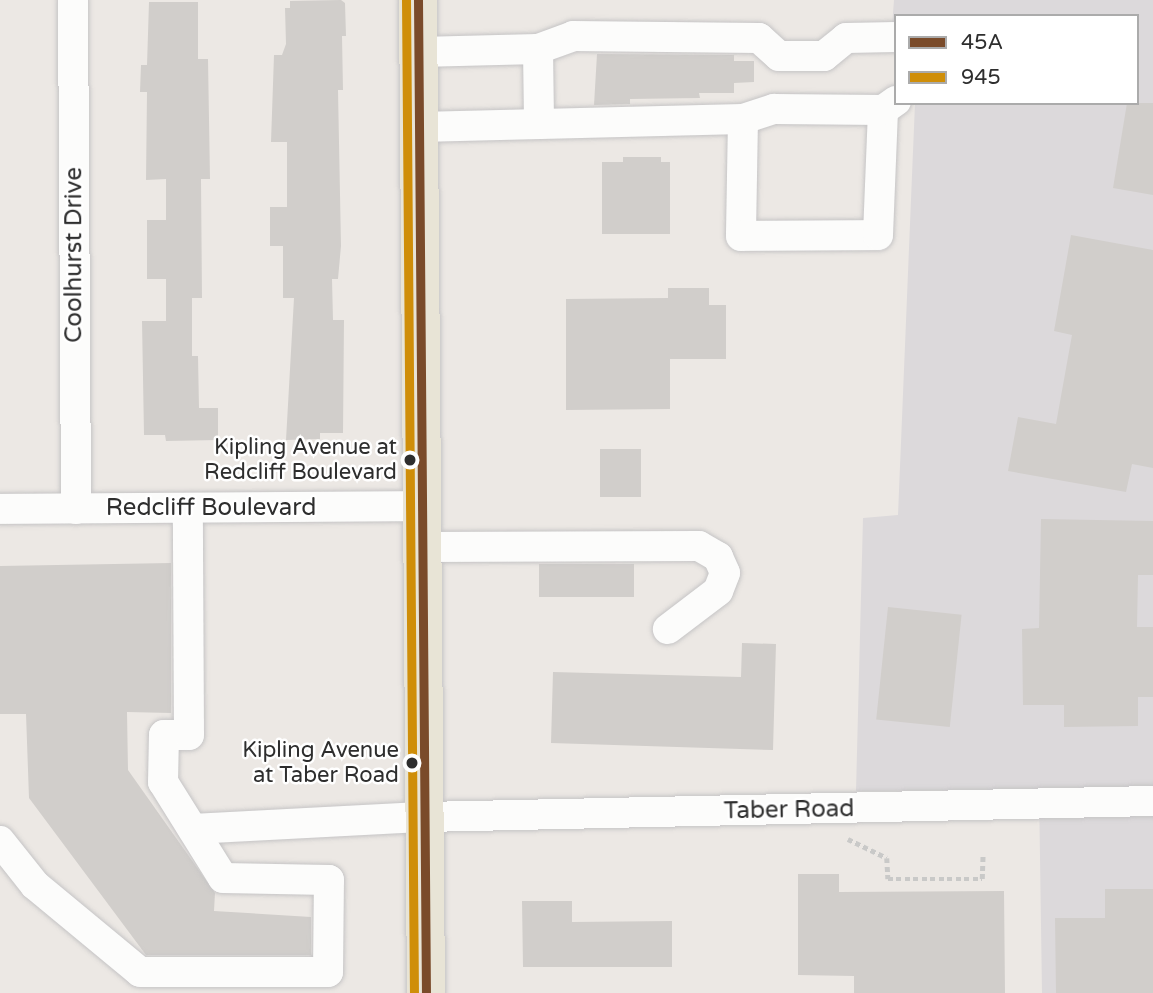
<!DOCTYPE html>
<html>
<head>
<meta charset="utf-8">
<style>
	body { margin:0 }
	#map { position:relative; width:1153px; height:993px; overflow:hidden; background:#ece8e4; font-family:"Varela Round",sans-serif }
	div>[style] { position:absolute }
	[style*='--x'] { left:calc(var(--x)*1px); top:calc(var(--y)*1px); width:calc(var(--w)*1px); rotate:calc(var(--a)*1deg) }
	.industrial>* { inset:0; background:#dcd9db }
	.building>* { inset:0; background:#d1cecb; transform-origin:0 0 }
	.path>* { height:4.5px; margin-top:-2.25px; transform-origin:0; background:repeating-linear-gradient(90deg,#c9c9c8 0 5px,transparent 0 8.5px) }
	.roads { filter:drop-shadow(0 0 2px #c5c4c5) drop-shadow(0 0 2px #c5c4c5) }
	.minor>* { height:30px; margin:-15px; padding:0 15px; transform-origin:15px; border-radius:15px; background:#fcfcfb }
	.major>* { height:38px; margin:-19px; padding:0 19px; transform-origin:19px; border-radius:19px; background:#e8e4d6 }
	.bus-1>* { height:9px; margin:-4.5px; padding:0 4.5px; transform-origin:4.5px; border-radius:4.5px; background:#7a4b2a }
	.bus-2>* { height:9px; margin:-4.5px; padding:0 4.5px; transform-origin:4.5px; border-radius:4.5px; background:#cf8e09 }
	.dots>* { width:19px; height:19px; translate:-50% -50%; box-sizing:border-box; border:4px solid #fff; border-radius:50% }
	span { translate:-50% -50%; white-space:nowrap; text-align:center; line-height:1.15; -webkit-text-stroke:5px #fff; paint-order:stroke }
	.bus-label { font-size:22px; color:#2e2e2e }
	.right { translate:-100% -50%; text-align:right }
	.street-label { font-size:24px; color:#2e2e2e }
	.legend { position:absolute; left:894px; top:14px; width:245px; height:91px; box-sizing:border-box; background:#fff; border:2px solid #ababab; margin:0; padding:9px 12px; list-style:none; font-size:21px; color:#2e2e2e }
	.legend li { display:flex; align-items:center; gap:14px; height:35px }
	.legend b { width:35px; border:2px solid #ababab }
</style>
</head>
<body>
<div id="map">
	<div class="industrial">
		<div style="clip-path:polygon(894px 0,1153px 0,1153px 993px,1042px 993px,1039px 790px,856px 791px,863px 518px,898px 515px,915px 103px,1137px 103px,1137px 16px,896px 16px,892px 26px)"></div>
	</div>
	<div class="building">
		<div style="clip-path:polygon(341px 0,345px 3px,346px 36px,342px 36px,343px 90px,338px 90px,341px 246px,338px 279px,332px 279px,333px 320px,344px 320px,343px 433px,320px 433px,320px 439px,286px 440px,294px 298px,283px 298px,283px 246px,270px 246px,270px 207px,287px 207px,287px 142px,271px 142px,274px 55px,282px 55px,286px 44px,285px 8px,290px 8px,290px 1px)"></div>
		<div style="clip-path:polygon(149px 2px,198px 2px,198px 59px,208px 59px,210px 179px,201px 179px,202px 298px,192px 298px,192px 356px,198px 356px,199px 408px,218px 408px,218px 440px,166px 441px,165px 435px,144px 435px,142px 321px,166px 321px,166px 279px,147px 279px,147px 220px,166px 220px,166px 179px,146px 180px,147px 92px,140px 92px,141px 65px,147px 65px)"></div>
		<div style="clip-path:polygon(597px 54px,734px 55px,734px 61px,754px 61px,754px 82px,734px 83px,734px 93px,699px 93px,700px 98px,630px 99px,630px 104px,594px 105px)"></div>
		<div style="clip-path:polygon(1127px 103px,1153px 103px,1153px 195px,1113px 188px)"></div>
		<div style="clip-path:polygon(623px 157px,661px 157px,661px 162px,670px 162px,670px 234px,602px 234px,602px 162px,623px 162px)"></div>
		<div style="clip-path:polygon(1071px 235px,1153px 250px,1153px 468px,1132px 464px,1126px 492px,1008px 471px,1018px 417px,1056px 424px,1072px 335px,1054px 331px)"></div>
		<div style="clip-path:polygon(668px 288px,709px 288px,709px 305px,726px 305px,726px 359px,670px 359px,670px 409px,566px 410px,566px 299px,668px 298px)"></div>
		<div style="left:600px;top:449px;width:41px;height:48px"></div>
		<div style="clip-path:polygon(1041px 519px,1153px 521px,1153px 575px,1138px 575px,1137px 627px,1153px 627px,1153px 697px,1138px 697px,1138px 726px,1064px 727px,1064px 705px,1023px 705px,1022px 629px,1039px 628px)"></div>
		<div style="clip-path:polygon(171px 563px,171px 713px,127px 712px,128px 770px,215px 893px,214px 911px,311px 917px,311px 955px,146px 955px,29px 798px,26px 714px,0 714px,0 566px)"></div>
		<div style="left:539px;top:564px;width:95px;height:33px"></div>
		<div style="left:888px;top:607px;width:74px;height:113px;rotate:6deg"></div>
		<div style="clip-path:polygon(742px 643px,776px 644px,773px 750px,551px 743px,553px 672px,741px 677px)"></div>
		<div style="clip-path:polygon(798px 874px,839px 874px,839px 892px,1004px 891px,1005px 993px,854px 993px,854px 976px,798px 975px)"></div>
		<div style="clip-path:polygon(1105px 889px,1153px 889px,1153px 993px,1056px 993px,1055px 918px,1105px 918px)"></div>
		<div style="clip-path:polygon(522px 901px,572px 901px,572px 922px,672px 921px,672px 967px,523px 967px)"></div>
	</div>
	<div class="path">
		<div style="--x:848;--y:839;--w:43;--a:26"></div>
		<div style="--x:887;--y:858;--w:21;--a:87"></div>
		<div style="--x:888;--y:879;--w:94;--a:0"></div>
		<div style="--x:982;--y:879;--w:25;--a:-88"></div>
	</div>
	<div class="roads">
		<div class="minor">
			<div style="--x:73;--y:0;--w:509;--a:89.66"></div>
			<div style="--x:538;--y:49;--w:75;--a:89.2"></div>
			<div style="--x:419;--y:52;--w:119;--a:-1.4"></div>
			<div style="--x:538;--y:49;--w:37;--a:-20"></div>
			<div style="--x:573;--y:36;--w:186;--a:0.6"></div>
			<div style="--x:759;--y:38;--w:27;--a:42"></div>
			<div style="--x:779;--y:56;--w:45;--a:0"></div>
			<div style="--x:824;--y:56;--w:28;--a:-39"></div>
			<div style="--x:846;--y:38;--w:50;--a:-1.1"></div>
			<div style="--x:743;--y:119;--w:117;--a:91"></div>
			<div style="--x:741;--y:236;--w:137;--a:-0.4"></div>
			<div style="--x:878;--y:235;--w:125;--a:-87.7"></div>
			<div style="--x:419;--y:127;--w:324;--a:-1.4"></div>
			<div style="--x:743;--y:119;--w:33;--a:-18"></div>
			<div style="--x:774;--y:109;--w:109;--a:0.5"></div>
			<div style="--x:883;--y:110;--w:16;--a:-35"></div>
			<div style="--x:0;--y:509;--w:422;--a:-0.4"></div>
			<div style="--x:423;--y:547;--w:276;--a:-0.2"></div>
			<div style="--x:699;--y:546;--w:22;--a:30"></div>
			<div style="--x:718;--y:557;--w:17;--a:66"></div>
			<div style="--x:725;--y:573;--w:19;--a:111"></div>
			<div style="--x:718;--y:591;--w:63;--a:142.8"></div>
			<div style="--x:193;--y:829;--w:232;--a:-3"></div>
			<div style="--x:425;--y:817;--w:728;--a:-1.26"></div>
			<div style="--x:0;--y:841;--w:56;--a:51.5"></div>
			<div style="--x:35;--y:885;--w:136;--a:39.6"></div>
			<div style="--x:140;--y:972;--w:188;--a:0"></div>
			<div style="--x:328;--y:972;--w:92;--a:-89.4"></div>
			<div style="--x:329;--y:880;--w:106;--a:-178.9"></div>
			<div style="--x:223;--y:878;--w:113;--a:-122"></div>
			<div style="--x:163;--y:782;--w:47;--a:-88.8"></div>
			<div style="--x:164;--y:735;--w:25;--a:0"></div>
			<div style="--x:189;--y:735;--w:225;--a:-90.3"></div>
		</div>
		<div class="major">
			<div style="--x:418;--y:0;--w:993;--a:89.54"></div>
		</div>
	</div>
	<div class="bus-1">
		<div style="--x:418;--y:0;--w:993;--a:89.54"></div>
	</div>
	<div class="bus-2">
		<div style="--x:406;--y:0;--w:993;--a:89.54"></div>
	</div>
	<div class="dots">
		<div style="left:410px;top:460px;background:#2e2e2e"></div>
		<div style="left:412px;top:763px;background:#2e2e2e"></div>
	</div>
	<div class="bus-label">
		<span class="right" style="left:397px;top:460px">Kipling Avenue at<br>Redcliff Boulevard</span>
		<span class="right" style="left:399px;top:763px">Kipling Avenue<br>at Taber Road</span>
	</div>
	<div class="street-label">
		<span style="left:74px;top:255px;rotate:-90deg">Coolhurst Drive</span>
		<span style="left:211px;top:508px">Redcliff Boulevard</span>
		<span style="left:789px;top:810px;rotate:-1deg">Taber Road</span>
	</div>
	<ul class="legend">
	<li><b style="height:9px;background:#7a4b2a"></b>45A</li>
	<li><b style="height:9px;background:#cf8e09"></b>945</li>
	</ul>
</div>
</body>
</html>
